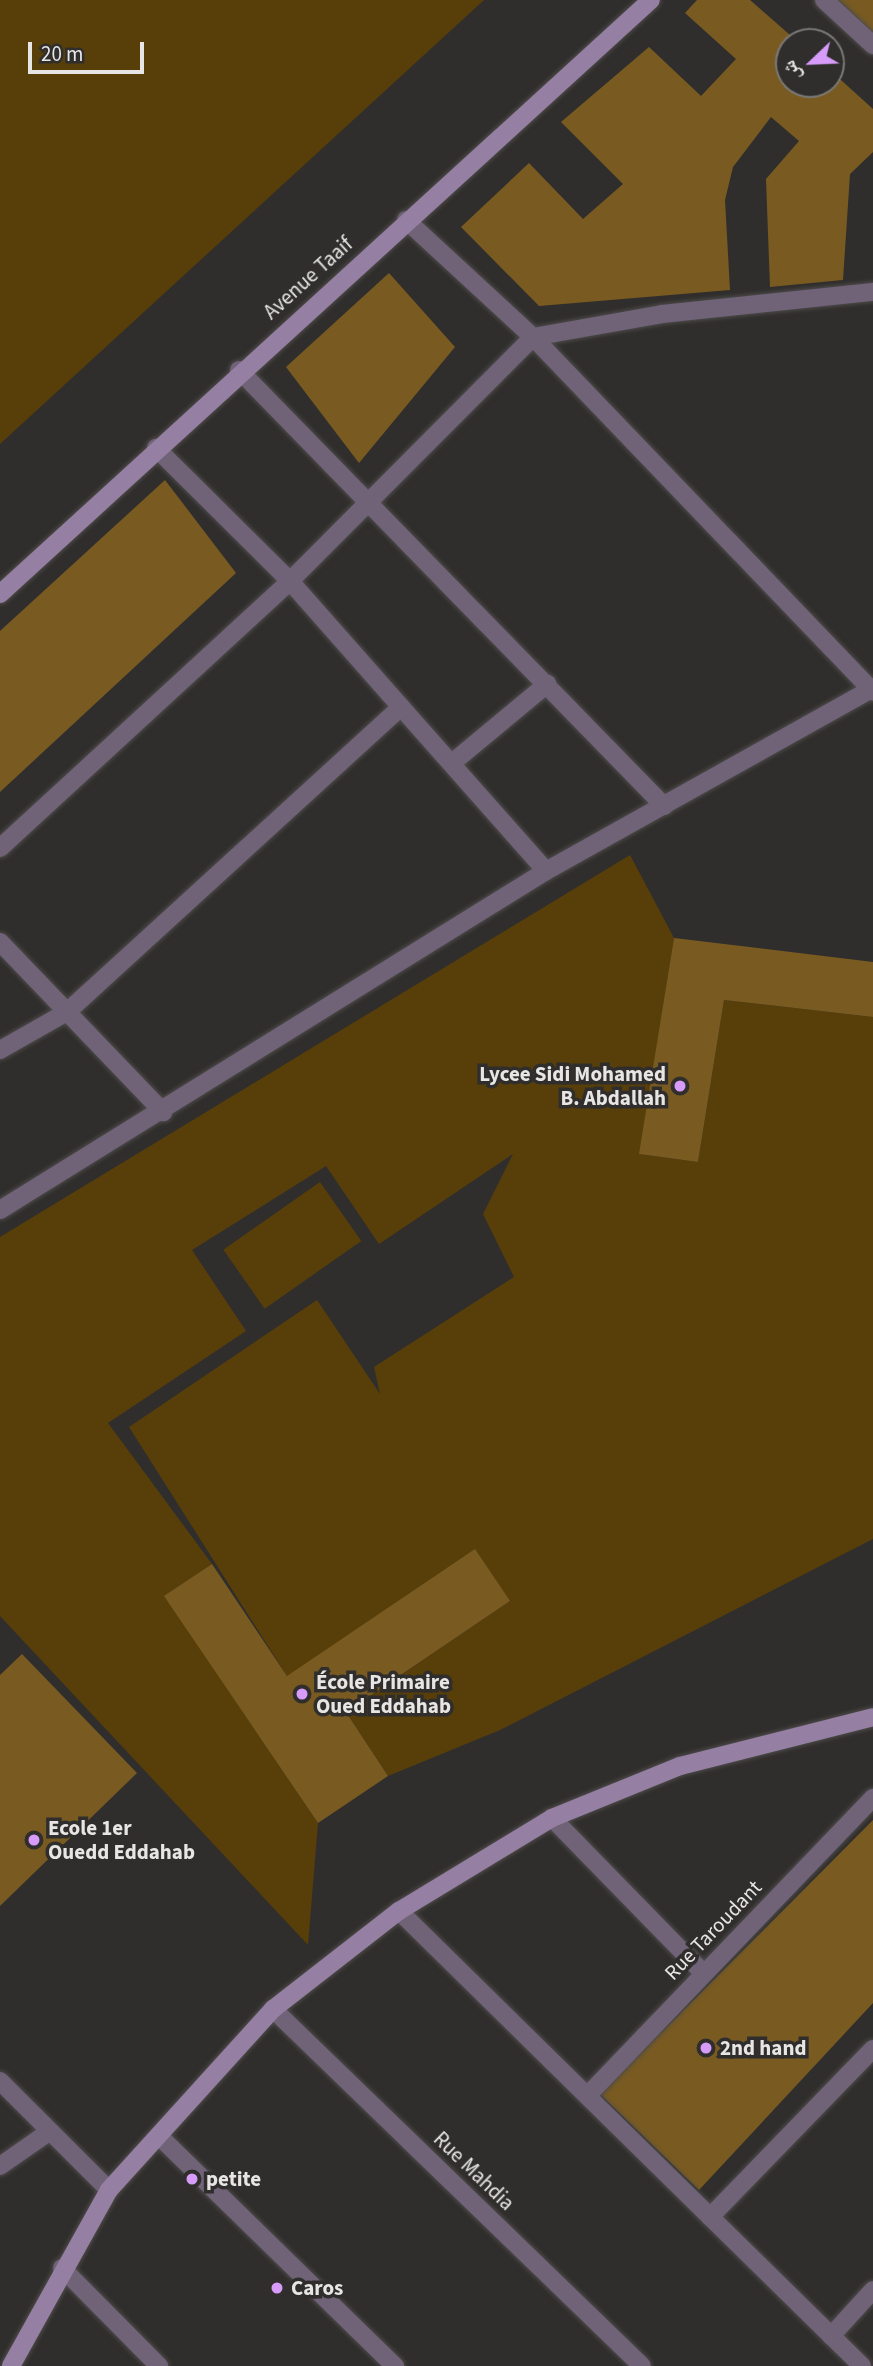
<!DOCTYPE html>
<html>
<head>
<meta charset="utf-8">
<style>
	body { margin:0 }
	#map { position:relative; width:873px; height:2366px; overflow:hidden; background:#302e2c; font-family:"Source Sans 3","Noto Naskh Arabic",sans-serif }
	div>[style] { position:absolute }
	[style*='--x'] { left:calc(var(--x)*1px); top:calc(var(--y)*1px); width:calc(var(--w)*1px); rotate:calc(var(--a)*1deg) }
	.green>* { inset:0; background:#583f09; transform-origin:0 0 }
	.building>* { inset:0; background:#795b22 }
	.roads { filter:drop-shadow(0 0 2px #4d4b4a) drop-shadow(0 0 2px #4d4b4a) }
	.street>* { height:18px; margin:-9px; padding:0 9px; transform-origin:9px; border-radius:9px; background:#706378 }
	.secondary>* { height:18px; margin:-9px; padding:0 9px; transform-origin:9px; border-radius:9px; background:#957fa2 }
	.dots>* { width:19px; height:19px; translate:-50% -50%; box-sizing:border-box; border:4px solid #302e2c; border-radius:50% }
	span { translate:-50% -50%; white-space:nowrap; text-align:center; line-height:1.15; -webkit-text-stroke:7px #302e2c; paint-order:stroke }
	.street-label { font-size:21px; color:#e7e6e5 }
	.poi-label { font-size:21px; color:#e7e6e5; font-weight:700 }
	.right { translate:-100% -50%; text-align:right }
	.left { translate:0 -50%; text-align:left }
	.north { position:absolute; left:775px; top:28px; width:70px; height:70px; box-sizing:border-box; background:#302e2c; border:2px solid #797876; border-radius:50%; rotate:247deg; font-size:19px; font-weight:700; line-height:28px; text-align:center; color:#e7e6e5 }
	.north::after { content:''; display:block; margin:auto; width:24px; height:32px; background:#d79bf9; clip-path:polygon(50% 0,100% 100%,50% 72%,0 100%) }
	.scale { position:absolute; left:28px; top:42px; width:116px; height:32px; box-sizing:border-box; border:4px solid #e7e6e5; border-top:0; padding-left:9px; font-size:21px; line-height:24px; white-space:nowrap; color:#e7e6e5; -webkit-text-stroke:5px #302e2c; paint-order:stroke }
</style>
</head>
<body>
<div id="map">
	<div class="green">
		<div style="clip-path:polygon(0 0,484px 0,0 444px)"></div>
		<div style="clip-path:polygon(630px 855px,674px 938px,640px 1154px,698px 1162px,724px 1000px,873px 1017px,873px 1539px,500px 1730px,388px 1776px,346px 1712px,510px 1601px,287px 1676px,129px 1427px,317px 1300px,380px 1394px,374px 1367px,514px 1277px,483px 1214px,513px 1154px,379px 1244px,326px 1166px,192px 1250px,246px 1331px,108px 1423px,212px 1564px,165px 1596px,318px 1823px,308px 1945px,0 1616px,0 1237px)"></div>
		<div style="left:320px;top:1182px;width:72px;height:118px;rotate:55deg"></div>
	</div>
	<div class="building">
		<div style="clip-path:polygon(697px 0,750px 0,798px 42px,789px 42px,789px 84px,831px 84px,831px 71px,873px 109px,873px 152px,850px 174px,843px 280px,770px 287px,766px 179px,799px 141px,771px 117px,733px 167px,725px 200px,730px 290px,539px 306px,461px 227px,529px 163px,583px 219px,623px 184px,561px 122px,649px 47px,701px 96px,736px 59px,685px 13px)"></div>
		<div style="clip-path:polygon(835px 0,873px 0,873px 38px)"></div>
		<div style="clip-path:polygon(389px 273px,455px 347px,359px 463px,286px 367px)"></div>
		<div style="clip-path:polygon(165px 480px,236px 573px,0 792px,0 631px)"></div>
		<div style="clip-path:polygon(674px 938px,873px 962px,873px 1017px,724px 1000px,698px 1162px,639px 1154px)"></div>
		<div style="clip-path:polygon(475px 1549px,510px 1601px,346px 1712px,388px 1776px,318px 1823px,164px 1596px,212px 1564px,287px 1676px)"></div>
		<div style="clip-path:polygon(22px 1654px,137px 1773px,0 1906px,0 1675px)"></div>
		<div style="clip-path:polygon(873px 1820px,873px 2003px,699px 2190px,600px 2094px)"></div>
	</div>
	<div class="roads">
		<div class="street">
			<div style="--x:824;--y:0;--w:67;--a:42.6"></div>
			<div style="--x:406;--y:220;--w:173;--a:42.7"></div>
			<div style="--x:533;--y:337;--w:491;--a:46.2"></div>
			<div style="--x:239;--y:370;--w:609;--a:45.73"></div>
			<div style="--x:401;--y:707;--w:219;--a:48.5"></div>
			<div style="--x:452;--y:763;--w:124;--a:-39.7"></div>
			<div style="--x:0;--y:848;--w:394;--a:-42.6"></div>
			<div style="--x:290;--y:581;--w:344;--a:-45.1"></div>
			<div style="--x:533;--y:337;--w:131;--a:-10.1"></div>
			<div style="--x:662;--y:314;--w:212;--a:-6"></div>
			<div style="--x:0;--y:942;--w:236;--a:46.2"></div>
			<div style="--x:0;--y:1050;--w:77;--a:-29.6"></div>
			<div style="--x:67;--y:1012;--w:452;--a:-42.4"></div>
			<div style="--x:401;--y:707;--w:168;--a:-131.4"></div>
			<div style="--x:290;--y:581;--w:189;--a:-135.2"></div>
			<div style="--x:0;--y:1210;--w:643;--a:-31.84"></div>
			<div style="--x:546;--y:871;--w:375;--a:-29.2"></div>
			<div style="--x:552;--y:1818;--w:216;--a:45.7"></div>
			<div style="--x:399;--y:1911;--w:649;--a:44.5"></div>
			<div style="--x:273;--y:2009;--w:513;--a:44.05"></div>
			<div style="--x:0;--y:2081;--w:154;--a:45"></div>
			<div style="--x:588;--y:2095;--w:412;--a:-46.2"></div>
			<div style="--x:159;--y:2136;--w:330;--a:44.3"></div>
			<div style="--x:0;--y:2166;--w:61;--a:-35"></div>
			<div style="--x:710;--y:2217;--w:234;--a:-45.9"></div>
			<div style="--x:62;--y:2268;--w:138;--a:45.3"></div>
			<div style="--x:831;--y:2336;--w:62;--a:-47.6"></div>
		</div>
		<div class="secondary">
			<div style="--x:0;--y:594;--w:881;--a:-42.38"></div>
			<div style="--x:11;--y:2366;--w:201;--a:-60.9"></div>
			<div style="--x:109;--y:2190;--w:244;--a:-47.8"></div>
			<div style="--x:273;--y:2009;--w:160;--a:-37.9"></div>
			<div style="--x:399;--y:1911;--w:179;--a:-31.3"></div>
			<div style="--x:552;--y:1818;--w:138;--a:-22.1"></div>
			<div style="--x:680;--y:1766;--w:199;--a:-14.2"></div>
		</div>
	</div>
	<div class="dots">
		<div style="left:680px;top:1086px;background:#d79bf9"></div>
		<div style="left:302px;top:1694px;background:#d79bf9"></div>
		<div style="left:34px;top:1840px;background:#d79bf9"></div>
		<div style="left:706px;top:2048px;background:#d79bf9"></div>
		<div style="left:192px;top:2179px;background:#d79bf9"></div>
		<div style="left:277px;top:2288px;background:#d79bf9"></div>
	</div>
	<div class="street-label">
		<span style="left:308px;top:278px;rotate:-42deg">Avenue Taaif</span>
		<span style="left:713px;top:1930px;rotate:-46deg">Rue Taroudant</span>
		<span style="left:474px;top:2171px;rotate:44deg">Rue Mahdia</span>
	</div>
	<div class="poi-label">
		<span class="right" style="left:666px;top:1086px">Lycee Sidi Mohamed<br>B. Abdallah</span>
		<span class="left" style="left:316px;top:1694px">École Primaire<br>Oued Eddahab</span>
		<span class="left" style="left:48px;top:1840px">Ecole 1er<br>Ouedd Eddahab</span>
		<span class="left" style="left:720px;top:2048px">2nd hand</span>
		<span class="left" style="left:206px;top:2179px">petite</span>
		<span class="left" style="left:291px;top:2288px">Caros</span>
	</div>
	<div class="north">ش</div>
	<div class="scale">20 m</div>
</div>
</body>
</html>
